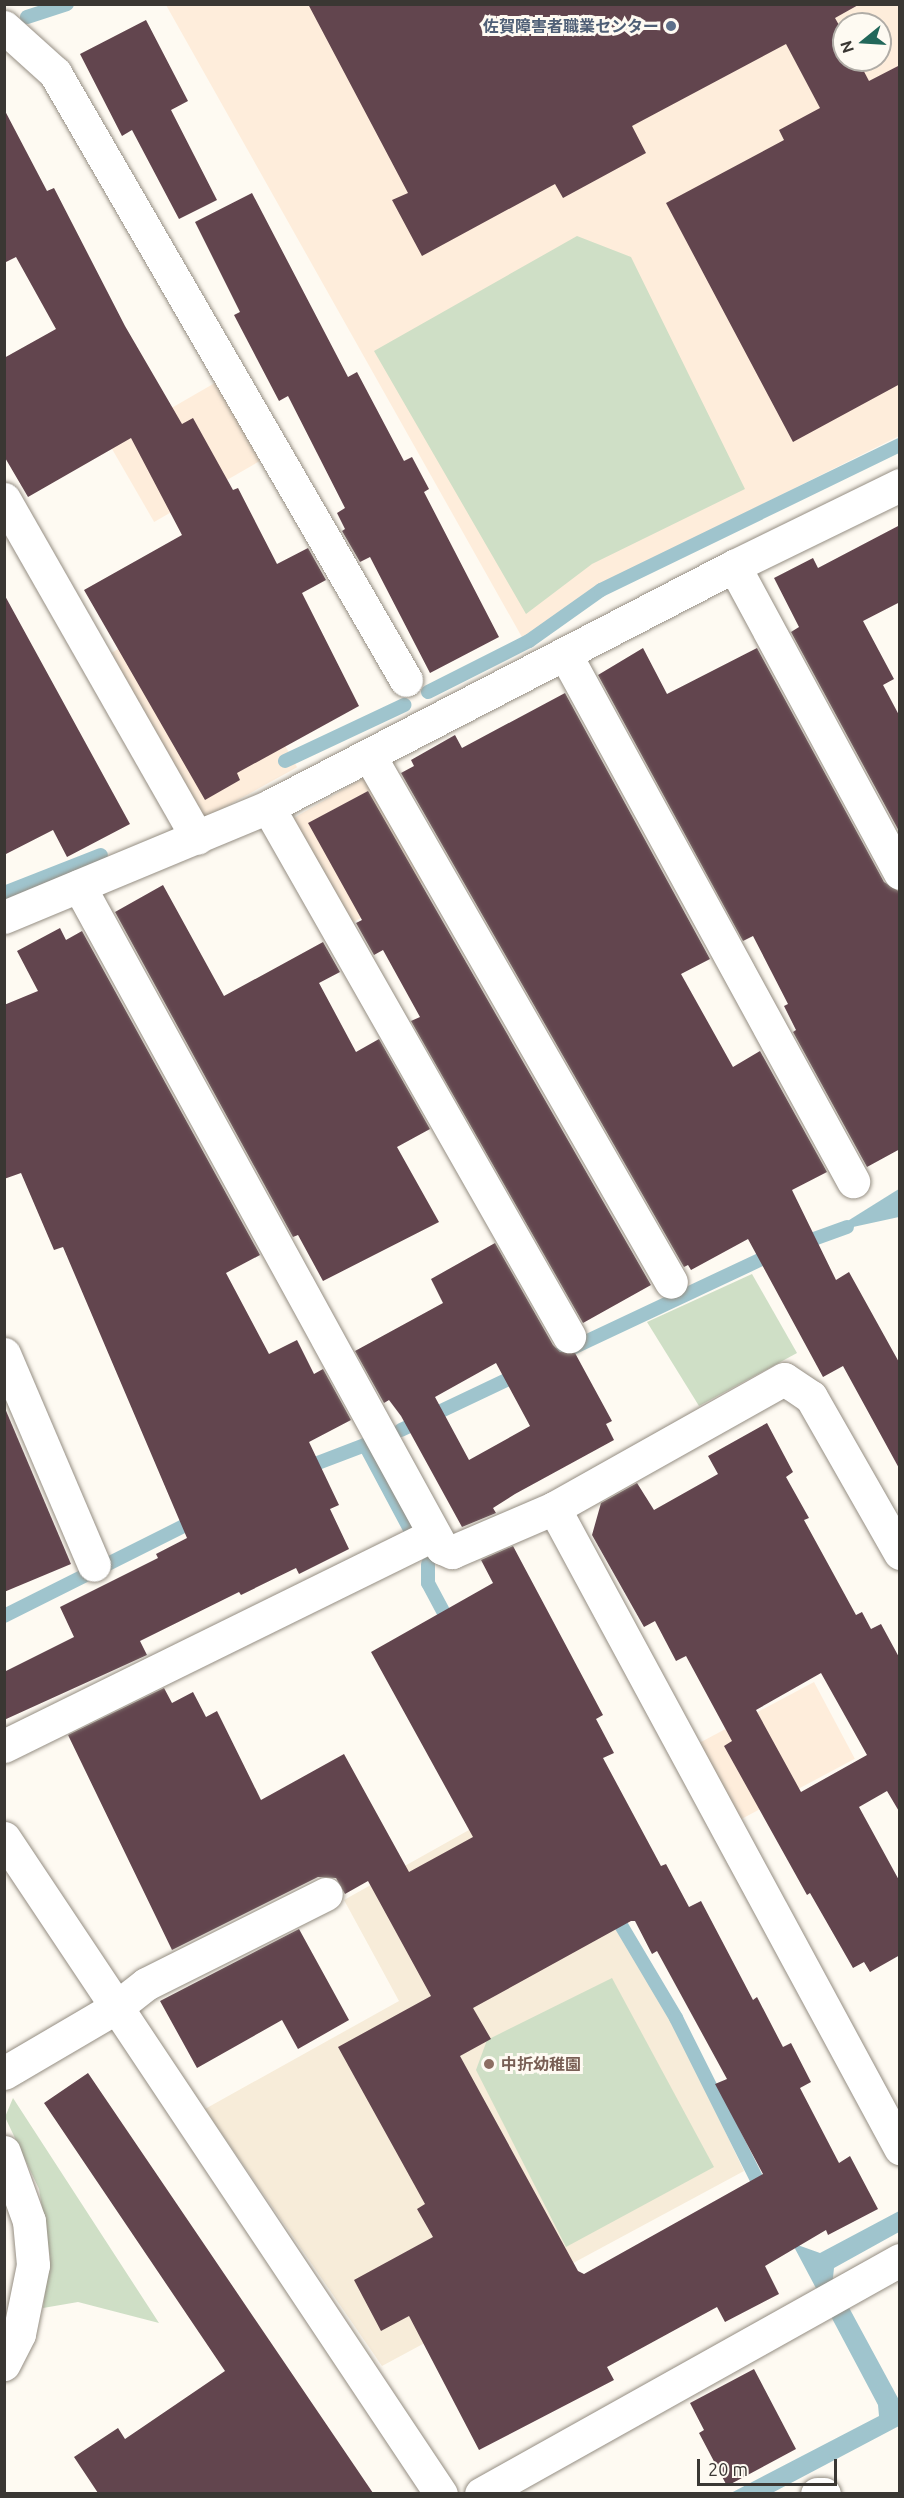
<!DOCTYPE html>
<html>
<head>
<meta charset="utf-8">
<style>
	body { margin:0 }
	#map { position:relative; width:904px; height:2498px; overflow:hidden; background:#fefaf2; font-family:Ubuntu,"Noto Sans JP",sans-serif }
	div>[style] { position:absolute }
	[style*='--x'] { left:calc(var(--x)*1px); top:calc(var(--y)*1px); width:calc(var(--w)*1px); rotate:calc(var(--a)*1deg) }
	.commercial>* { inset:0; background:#feeddb; transform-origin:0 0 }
	.built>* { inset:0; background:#f7ecd9 }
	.green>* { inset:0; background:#cfdfc6 }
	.water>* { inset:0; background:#9fc4cd }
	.stream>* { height:14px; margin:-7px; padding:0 7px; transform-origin:7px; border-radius:7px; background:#9fc4cd }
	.building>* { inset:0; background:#62454e }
	.roads { filter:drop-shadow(0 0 2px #958e83) drop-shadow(0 0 2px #958e83) }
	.street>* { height:33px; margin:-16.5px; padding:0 16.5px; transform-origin:16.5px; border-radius:16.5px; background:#fff }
	.dots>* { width:16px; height:16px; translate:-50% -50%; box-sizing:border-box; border:3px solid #fefaf2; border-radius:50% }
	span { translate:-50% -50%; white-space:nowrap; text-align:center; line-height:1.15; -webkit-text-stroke:6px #fefaf2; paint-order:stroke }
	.service-label { font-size:16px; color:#4e5e75; font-weight:700 }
	.right { translate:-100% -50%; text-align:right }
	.education-label { font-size:16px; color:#785e54; font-weight:700 }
	.left { translate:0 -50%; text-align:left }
	.frame { position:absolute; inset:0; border:6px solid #3a3733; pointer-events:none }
	.north { position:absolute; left:832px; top:12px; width:60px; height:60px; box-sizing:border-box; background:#fefaf2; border:2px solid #b0aca6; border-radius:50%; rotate:252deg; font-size:16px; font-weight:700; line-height:24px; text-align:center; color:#3a3733 }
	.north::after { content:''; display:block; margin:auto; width:21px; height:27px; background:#22675a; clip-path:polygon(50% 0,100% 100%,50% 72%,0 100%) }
	.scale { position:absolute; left:697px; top:2459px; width:140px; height:27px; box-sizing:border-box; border:3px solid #3a3733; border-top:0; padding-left:8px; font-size:18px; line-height:21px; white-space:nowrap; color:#3a3733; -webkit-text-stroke:4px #fefaf2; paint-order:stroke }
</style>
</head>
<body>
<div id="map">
	<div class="commercial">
		<div style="clip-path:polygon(evenodd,166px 5px,899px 5px,899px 436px,589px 591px,523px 639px,166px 5px,844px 24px,880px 24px,880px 60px,844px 60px,844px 24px)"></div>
		<div style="left:220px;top:380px;width:90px;height:128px;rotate:60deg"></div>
		<div style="left:205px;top:601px;width:190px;height:108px;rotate:61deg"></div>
		<div style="left:370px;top:774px;width:120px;height:93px;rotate:60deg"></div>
		<div style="left:814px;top:1682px;width:87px;height:138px;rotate:62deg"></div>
	</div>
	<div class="built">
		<div style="clip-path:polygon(537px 1792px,672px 2020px,744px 2171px,382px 2366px,205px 2109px,399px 2001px,344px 1900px)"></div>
	</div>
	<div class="green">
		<div style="clip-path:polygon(577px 236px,631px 257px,745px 489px,592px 564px,526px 614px,374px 351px)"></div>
		<div style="clip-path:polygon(752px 1274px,797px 1353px,699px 1406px,647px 1322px)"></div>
		<div style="clip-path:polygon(612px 1978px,714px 2167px,566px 2247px,476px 2070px,487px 2040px)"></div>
		<div style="clip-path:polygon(13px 2098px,159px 2323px,78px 2302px,43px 2308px,50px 2257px,39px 2189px,5px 2117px)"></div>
	</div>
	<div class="water">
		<div style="clip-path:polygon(899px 1189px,899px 1217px,830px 1232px,894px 1192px)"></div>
		<div style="clip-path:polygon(899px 2211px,899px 2232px,834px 2268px,833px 2278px,899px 2400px,899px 2426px,772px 2493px,729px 2494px,879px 2416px,878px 2405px,792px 2243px,820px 2253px)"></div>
	</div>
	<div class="stream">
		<div style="--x:27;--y:17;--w:42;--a:-18"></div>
		<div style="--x:428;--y:692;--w:113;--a:-26.8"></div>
		<div style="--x:529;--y:641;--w:88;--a:-35.3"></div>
		<div style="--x:601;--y:590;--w:332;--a:-25.9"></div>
		<div style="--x:285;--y:761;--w:132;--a:-25.2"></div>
		<div style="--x:4;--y:893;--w:104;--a:-21.4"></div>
		<div style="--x:800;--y:1244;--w:50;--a:-19.9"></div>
		<div style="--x:547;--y:1360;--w:253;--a:-25.2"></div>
		<div style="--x:401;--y:1430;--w:133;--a:-25.4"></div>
		<div style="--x:302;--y:1469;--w:67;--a:-20.9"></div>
		<div style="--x:365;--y:1445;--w:98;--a:61.9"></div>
		<div style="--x:428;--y:1564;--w:19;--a:90"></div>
		<div style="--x:428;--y:1583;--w:51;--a:61.9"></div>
		<div style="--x:4;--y:1616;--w:217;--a:-26.6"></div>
		<div style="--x:612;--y:1910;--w:126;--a:59.3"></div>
		<div style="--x:676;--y:2018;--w:195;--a:63.4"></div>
	</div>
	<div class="building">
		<div style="clip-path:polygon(308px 4px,860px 4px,835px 18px,844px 34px,844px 60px,858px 60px,869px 81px,900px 65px,900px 384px,793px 442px,666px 203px,784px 140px,779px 130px,820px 108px,786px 44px,632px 126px,646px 153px,563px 198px,555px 184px,422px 256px,392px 200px,408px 193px)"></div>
		<div style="clip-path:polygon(146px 20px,188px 101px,171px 110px,217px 200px,179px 219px,132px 130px,122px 136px,80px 54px)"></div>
		<div style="clip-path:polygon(4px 109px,47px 191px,54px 188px,125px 326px,182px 424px,193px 418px,233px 490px,238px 488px,277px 564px,308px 548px,326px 580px,302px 593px,359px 706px,237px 773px,240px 780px,205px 800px,84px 590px,182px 535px,131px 438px,28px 497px,4px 456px,4px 358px,56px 329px,16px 257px,4px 263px)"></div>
		<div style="clip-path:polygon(252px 193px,348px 377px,357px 372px,404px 461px,412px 457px,429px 489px,424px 492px,499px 637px,430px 673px,370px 557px,360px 562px,342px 531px,345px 529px,337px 513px,345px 508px,288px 396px,279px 401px,234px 315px,240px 312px,195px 222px)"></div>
		<div style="clip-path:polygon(900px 525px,900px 602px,863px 621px,894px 679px,883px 685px,900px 717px,900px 833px,791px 632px,799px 627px,774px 578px,813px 558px,818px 568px)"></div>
		<div style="clip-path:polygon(4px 594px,130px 824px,67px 857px,53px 830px,4px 855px)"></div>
		<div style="clip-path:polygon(643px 648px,667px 694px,757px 648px,884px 882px,900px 892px,900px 1149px,867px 1167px,793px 1032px,796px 1030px,784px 1006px,788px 1004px,753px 936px,743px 941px,598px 675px)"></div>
		<div style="clip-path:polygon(565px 693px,710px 959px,681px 974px,733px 1067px,760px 1051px,827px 1172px,792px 1190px,836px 1280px,849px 1272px,900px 1364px,900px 1470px,843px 1366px,823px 1377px,748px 1239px,691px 1270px,688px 1265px,684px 1267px,401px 773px,414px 766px,411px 760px,455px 735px,462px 748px)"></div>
		<div style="clip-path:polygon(368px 791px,651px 1285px,583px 1323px,411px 1021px,420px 1017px,383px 950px,374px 955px,356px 923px,362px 920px,308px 823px)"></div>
		<div style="clip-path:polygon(163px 885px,224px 996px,323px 942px,340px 972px,319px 983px,356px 1052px,379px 1039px,430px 1129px,397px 1147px,439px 1222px,323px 1281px,298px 1235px,293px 1237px,115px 912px)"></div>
		<div style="clip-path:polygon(60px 928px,66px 940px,82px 931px,260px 1255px,226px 1273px,269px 1354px,297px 1340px,314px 1374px,323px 1369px,351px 1420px,309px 1442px,339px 1505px,330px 1509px,349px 1549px,299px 1574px,296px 1568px,241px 1595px,239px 1592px,140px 1641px,147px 1655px,4px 1720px,4px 1672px,74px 1637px,60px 1607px,158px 1558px,156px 1554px,187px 1538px,63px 1247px,54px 1250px,21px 1173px,4px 1179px,4px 1005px,38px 991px,17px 951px)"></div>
		<div style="clip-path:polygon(evenodd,495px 1243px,553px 1345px,560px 1352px,575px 1353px,612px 1421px,606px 1424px,614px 1440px,515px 1494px,493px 1508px,496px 1513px,462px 1527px,401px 1416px,389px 1400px,384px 1403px,355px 1351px,443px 1303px,431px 1279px,495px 1243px,496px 1363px,530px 1426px,469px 1460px,435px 1397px,496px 1363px)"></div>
		<div style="clip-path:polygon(4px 1406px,71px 1564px,4px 1592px)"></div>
		<div style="clip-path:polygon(evenodd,767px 1423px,793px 1472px,786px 1477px,809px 1518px,804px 1520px,856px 1615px,862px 1612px,871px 1629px,881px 1624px,900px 1659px,900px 1813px,887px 1791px,859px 1807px,900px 1882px,900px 1955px,870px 1972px,864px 1962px,853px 1968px,810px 1893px,807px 1895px,724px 1746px,732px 1741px,686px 1656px,676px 1661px,655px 1621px,644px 1627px,592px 1535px,601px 1503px,637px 1483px,654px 1510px,718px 1474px,708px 1456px,767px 1423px,821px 1673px,867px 1755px,801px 1792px,756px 1710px,821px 1673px)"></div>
		<div style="clip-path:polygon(evenodd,513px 1546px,603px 1715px,596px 1719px,614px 1753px,603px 1758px,661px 1866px,666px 1864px,689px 1907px,701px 1901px,753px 2000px,757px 1997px,783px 2047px,791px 2043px,811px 2082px,800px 2088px,839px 2163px,850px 2156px,878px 2209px,828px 2235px,826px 2230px,765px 2266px,779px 2294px,725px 2322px,717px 2307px,607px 2367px,614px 2380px,479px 2450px,409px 2316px,381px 2331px,354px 2280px,433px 2237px,417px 2209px,425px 2204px,338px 2047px,431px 1996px,368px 1881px,345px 1894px,336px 1878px,318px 1877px,172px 1950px,68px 1735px,164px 1688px,172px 1703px,193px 1692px,206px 1717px,217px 1711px,261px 1800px,344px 1754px,409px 1872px,473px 1837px,371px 1652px,493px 1583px,481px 1560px,513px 1546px,631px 1921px,635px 1921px,652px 1954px,657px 1951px,727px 2079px,715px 2084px,763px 2174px,584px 2274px,578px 2271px,460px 2056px,491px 2039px,473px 2008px,631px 1921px)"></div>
		<div style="clip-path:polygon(299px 1929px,349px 2020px,298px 2049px,282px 2020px,197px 2068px,160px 2001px)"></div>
		<div style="clip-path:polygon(88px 2073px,263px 2331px,373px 2493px,98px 2493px,74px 2457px,118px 2428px,125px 2439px,225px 2371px,44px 2103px)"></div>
		<div style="clip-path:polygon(754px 2369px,796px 2449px,727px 2486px,699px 2433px,704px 2430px,690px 2403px)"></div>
	</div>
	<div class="roads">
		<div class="street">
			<div style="--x:4;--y:27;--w:69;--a:42"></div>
			<div style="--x:55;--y:73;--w:701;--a:59.96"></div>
			<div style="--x:4;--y:499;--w:390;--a:60.3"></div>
			<div style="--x:734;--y:566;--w:349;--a:61.6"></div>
			<div style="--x:565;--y:654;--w:601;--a:61.34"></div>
			<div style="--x:369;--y:755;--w:607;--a:60.18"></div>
			<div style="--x:268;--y:807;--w:609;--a:60.36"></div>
			<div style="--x:79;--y:886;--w:755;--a:61.26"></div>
			<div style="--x:442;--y:1548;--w:11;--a:22"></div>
			<div style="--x:452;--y:1552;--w:111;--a:-23.3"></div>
			<div style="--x:4;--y:917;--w:286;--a:-22.6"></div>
			<div style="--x:268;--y:807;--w:525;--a:-27.35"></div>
			<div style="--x:734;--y:566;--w:185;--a:-26"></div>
			<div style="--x:4;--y:1354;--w:229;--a:66.9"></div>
			<div style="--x:900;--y:1553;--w:180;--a:-119.7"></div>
			<div style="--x:811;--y:1397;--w:32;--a:-146"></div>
			<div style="--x:784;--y:1379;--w:264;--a:150.7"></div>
			<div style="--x:554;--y:1508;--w:728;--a:61.6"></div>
			<div style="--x:4;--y:1746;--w:479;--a:-26.2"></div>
			<div style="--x:4;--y:1838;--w:788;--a:56.33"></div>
			<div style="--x:4;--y:2073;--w:132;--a:-30.4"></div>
			<div style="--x:118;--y:2006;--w:36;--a:-38"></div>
			<div style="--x:146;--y:1984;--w:201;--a:-26.6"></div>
			<div style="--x:4;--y:2152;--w:73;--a:70.1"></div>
			<div style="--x:29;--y:2221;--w:44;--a:84.8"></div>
			<div style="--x:33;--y:2265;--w:70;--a:101.5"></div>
			<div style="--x:19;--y:2334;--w:34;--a:117"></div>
			<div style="--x:481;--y:2494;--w:480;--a:-29.2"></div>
			<div style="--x:817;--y:2494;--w:7;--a:0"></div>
		</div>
	</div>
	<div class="dots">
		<div style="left:671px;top:26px;background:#5c6f8a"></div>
		<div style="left:489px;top:2064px;background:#8d6e63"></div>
	</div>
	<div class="service-label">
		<span class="right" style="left:659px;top:26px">佐賀障害者職業センター</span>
	</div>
	<div class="education-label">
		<span class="left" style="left:501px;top:2064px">中折幼稚園</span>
	</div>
	<div class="frame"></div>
	<div class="north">N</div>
	<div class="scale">20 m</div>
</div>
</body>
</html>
